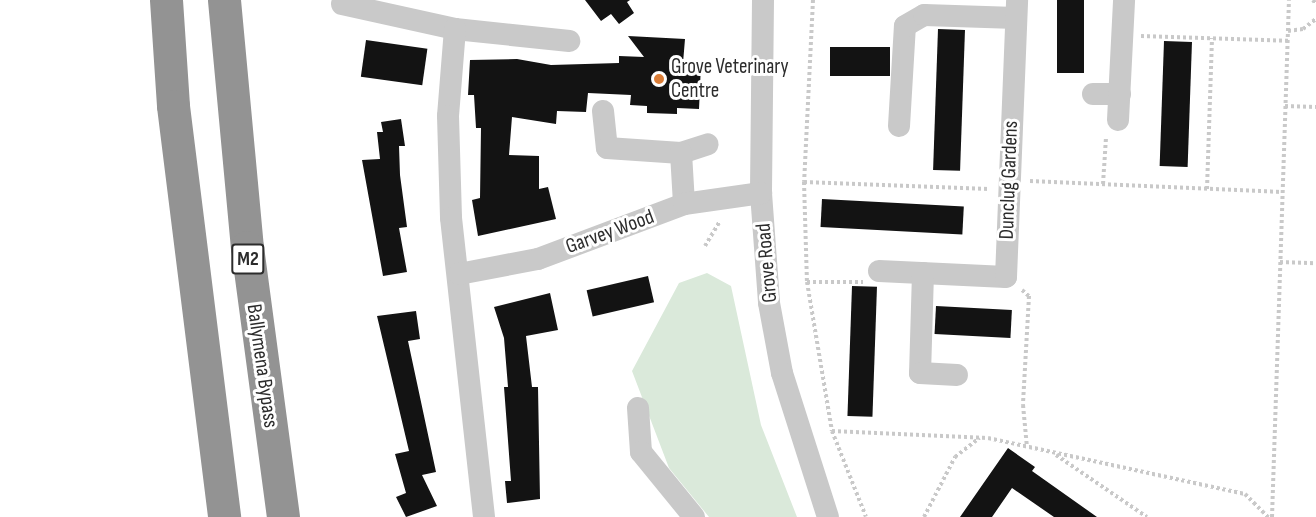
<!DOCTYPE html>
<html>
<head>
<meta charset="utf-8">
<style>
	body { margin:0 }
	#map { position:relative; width:1316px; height:517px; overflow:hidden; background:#fff; font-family:"Sofia Sans Condensed",sans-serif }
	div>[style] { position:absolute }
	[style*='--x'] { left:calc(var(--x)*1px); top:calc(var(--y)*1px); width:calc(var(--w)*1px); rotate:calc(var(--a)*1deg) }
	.green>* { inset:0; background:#dae9da }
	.building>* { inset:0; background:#131313; transform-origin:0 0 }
	.path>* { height:4px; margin-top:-2px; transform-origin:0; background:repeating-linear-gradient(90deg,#c9c9c9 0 3px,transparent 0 6px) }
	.minor>* { height:22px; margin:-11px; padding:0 11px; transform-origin:11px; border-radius:11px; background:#c9c9c9 }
	.highway>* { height:33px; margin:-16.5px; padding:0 16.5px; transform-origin:16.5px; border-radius:16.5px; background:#939393 }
	.dots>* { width:16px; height:16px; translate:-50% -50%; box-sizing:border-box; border:3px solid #fff; border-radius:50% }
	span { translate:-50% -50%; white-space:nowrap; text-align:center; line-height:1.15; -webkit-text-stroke:6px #fff; paint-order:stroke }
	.shield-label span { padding:2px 4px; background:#fff; border:2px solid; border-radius:4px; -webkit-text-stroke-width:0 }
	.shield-label { font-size:20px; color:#2c2c2c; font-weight:700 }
	.poi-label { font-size:21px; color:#2c2c2c }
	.left { translate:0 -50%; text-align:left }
	.street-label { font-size:21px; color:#2c2c2c }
</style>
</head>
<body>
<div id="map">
	<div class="green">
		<div style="clip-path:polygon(707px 273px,731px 286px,761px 425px,797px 517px,709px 517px,669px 468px,632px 371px,679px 283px)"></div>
	</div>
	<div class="building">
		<div style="clip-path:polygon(585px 0,630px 0,627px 2px,634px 13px,619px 24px,611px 14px,601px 21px)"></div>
		<div style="left:1057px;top:0;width:27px;height:73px"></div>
		<div style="left:938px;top:29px;width:27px;height:141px;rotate:2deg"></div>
		<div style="clip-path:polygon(628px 36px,685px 39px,683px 63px,701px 64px,699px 109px,677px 108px,677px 114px,647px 113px,647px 106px,630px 105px,631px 95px,588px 93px,586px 112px,557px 111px,556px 124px,512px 117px,509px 155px,539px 156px,539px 189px,548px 187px,556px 219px,478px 236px,472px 200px,480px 198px,481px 128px,476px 128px,474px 95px,468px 95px,470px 60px,517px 59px,551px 65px,619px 63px,619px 56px,644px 57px)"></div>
		<div style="left:366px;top:40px;width:62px;height:37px;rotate:8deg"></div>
		<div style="left:1164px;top:41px;width:28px;height:125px;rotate:2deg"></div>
		<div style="left:830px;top:47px;width:60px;height:29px"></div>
		<div style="clip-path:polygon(401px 119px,405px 146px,399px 146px,400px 175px,407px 227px,399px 228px,407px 272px,383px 276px,362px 160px,380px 159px,377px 132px,383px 132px,381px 122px)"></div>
		<div style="left:822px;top:199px;width:142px;height:28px;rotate:3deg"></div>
		<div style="left:648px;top:276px;width:27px;height:63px;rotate:77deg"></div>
		<div style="left:852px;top:286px;width:25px;height:130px;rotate:2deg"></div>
		<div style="clip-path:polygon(550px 293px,558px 330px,526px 336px,532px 387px,538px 387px,540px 499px,507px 503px,505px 481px,511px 481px,504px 387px,508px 387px,504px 338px,494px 307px)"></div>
		<div style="left:936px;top:306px;width:76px;height:28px;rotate:3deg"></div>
		<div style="clip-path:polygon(416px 311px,420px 339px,408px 341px,436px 472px,422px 475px,437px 506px,406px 517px,396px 497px,406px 493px,395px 454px,409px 451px,377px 316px)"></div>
		<div style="clip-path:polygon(1008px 448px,1035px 467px,1032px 471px,1097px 517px,1054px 517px,1012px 488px,992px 517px,960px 517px)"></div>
	</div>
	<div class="path">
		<div style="--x:813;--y:0;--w:182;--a:92.8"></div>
		<div style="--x:804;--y:182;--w:100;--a:88.3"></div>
		<div style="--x:807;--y:282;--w:151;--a:80.5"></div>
		<div style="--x:832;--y:431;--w:92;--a:68.4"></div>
		<div style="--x:1313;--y:0;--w:5;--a:53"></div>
		<div style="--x:1288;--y:31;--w:15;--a:-8"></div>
		<div style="--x:1303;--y:29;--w:16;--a:-38"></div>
		<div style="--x:1141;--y:36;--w:147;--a:1.9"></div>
		<div style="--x:1285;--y:106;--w:31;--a:2"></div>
		<div style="--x:1030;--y:181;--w:252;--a:2.5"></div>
		<div style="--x:804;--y:182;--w:185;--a:2.2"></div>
		<div style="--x:1103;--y:184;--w:47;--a:-86.3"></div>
		<div style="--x:1207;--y:189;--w:151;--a:-88.1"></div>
		<div style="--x:705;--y:246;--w:29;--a:-59"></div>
		<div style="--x:1280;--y:262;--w:36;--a:2"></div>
		<div style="--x:807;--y:282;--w:56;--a:0"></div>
		<div style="--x:1022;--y:290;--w:9;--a:41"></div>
		<div style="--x:1029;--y:296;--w:109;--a:93.2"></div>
		<div style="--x:1023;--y:405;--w:42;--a:84.6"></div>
		<div style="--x:832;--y:431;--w:156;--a:2.6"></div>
		<div style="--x:988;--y:438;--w:263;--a:12.3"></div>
		<div style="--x:1245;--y:494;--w:33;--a:45"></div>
		<div style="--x:1056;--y:455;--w:110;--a:34.3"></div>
		<div style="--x:924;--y:517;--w:68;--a:-62.7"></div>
		<div style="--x:955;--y:457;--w:31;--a:-38"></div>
		<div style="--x:1272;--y:517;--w:517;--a:-88.12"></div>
	</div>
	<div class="minor">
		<div style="--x:763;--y:0;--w:193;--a:90.6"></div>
		<div style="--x:761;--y:193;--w:110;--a:85.8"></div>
		<div style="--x:769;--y:303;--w:71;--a:79.5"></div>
		<div style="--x:782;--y:373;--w:151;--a:72.3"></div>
		<div style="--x:342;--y:4;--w:116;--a:12.5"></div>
		<div style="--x:455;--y:29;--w:115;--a:6"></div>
		<div style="--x:455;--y:29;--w:87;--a:94.6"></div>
		<div style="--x:448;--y:116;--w:102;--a:88.3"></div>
		<div style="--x:451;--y:218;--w:301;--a:83.7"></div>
		<div style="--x:1093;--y:94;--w:27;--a:0"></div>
		<div style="--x:603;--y:111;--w:37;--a:84"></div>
		<div style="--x:607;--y:148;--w:74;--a:3.9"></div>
		<div style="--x:681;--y:153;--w:28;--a:-18"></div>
		<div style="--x:1118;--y:120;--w:120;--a:-87.1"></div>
		<div style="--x:899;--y:126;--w:100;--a:-86.6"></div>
		<div style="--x:905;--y:26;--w:22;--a:-30"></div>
		<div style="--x:924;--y:15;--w:92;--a:1.9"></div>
		<div style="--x:681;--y:153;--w:51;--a:86.6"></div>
		<div style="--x:879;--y:271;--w:127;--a:2.7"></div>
		<div style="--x:1006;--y:277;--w:277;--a:-87.7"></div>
		<div style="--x:923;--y:273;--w:100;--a:91.7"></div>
		<div style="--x:920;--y:373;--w:37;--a:3"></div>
		<div style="--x:459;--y:274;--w:80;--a:-10.8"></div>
		<div style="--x:538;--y:259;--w:156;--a:-20.6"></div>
		<div style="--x:684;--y:204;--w:78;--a:-8.1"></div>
		<div style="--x:638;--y:408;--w:44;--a:86.1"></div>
		<div style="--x:641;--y:452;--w:84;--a:50.8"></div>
	</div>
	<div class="highway">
		<div style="--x:166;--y:0;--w:106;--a:86.2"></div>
		<div style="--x:173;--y:106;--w:414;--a:82.9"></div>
		<div style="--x:224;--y:0;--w:248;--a:84.7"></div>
		<div style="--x:247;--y:247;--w:272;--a:82.4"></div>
	</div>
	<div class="dots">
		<div style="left:659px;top:79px;background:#da7d37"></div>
	</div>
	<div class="shield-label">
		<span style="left:248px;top:259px">M2</span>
	</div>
	<div class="poi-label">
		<span class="left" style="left:671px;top:79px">Grove Veterinary<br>Centre</span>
	</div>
	<div class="street-label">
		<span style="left:1009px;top:180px;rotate:-88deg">Dunclug Gardens</span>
		<span style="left:610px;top:232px;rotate:-20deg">Garvey Wood</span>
		<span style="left:767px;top:263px;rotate:-95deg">Grove Road</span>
		<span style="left:262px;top:366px;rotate:82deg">Ballymena Bypass</span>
	</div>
</div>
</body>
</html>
